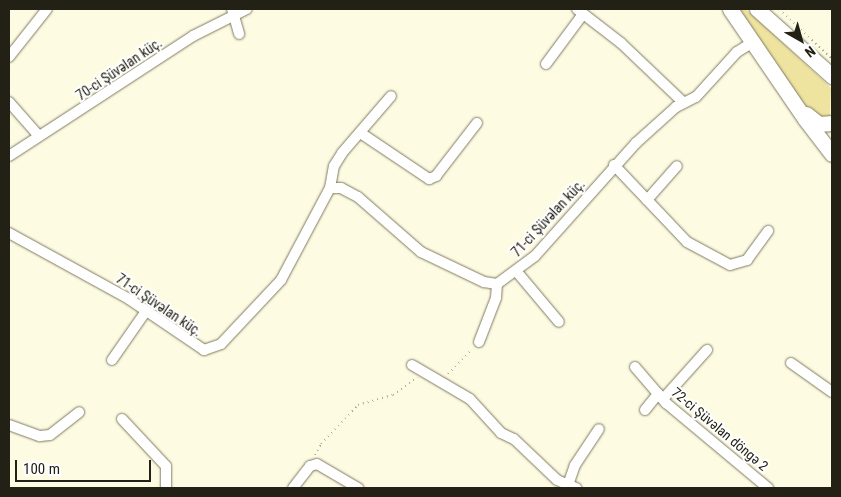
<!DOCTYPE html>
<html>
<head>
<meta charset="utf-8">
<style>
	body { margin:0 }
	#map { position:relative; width:841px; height:497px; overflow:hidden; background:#fefbe3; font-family:"Roboto Condensed",sans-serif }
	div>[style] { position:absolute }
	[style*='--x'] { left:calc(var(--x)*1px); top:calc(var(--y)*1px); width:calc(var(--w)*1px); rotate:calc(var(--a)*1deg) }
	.green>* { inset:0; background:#eee49f }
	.path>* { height:2px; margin-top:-1px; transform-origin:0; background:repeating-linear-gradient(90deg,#aeab98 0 1px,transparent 0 5px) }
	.roads { filter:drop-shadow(0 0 1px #7e7a60) drop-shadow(0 0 1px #7e7a60) }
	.minor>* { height:10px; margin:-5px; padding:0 5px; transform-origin:5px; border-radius:5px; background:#fff }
	.primary>* { height:15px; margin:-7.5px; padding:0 7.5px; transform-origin:7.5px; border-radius:7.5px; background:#fff }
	span { translate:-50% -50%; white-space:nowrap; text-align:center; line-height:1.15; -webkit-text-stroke:4px #fff; paint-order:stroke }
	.street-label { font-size:14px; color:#232116 }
	.frame { position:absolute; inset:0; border:10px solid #232116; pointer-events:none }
	.north { position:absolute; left:776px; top:15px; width:50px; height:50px; -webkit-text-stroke:4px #fff; paint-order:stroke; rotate:142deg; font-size:14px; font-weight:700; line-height:20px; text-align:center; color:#232116 }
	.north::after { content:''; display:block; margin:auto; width:18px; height:22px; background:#232116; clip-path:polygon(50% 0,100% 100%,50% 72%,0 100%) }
	.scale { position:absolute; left:15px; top:460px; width:136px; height:22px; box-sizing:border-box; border:2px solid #232116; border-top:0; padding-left:6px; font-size:15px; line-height:18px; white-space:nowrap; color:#232116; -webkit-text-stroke:4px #fff; paint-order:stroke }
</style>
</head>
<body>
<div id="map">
	<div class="green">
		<div style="clip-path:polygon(739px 9px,746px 9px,831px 88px,830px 116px,821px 118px,808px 110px)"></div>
	</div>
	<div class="path">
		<div style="--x:779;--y:9;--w:73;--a:43.3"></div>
		<div style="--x:448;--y:374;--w:35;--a:-46"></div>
		<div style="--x:315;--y:455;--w:13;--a:-61"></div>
		<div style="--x:321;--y:444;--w:54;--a:-46.5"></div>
		<div style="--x:358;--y:405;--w:36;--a:-16"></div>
		<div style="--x:393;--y:395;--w:30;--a:-37"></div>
	</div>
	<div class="roads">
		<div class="minor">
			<div style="--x:232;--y:9;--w:26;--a:74"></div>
			<div style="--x:577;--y:9;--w:56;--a:37.7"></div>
			<div style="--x:621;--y:43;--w:86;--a:43.6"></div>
			<div style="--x:9;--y:57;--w:61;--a:-51.6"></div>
			<div style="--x:546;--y:64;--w:62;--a:-53.5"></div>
			<div style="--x:9;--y:102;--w:45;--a:48.6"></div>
			<div style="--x:362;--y:134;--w:81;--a:33.9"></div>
			<div style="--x:429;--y:179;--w:8;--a:-23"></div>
			<div style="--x:436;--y:176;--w:67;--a:-52.3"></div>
			<div style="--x:9;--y:156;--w:220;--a:-33.1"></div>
			<div style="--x:193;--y:36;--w:60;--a:-26.6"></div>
			<div style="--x:614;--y:165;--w:106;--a:46.5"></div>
			<div style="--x:687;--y:242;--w:49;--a:28.1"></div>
			<div style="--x:730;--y:265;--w:18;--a:-16"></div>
			<div style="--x:747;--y:260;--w:36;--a:-54"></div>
			<div style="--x:330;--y:188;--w:22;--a:-80"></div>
			<div style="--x:334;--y:166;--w:15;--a:-58"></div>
			<div style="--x:342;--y:153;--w:75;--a:-49.3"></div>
			<div style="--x:647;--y:200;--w:45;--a:-48.6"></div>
			<div style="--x:9;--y:233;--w:137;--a:28.8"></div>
			<div style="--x:129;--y:299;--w:91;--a:34.2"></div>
			<div style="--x:204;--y:350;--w:18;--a:-19"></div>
			<div style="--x:221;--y:344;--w:88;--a:-46.8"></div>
			<div style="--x:281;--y:280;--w:104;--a:-62"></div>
			<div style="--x:330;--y:188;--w:11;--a:0"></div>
			<div style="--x:341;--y:188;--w:19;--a:28"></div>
			<div style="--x:358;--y:197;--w:84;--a:41.1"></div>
			<div style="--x:421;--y:252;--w:70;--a:25.5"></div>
			<div style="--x:484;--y:282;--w:13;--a:9"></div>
			<div style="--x:497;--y:284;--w:47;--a:-36.4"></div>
			<div style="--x:535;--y:256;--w:152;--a:-48.2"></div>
			<div style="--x:636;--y:143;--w:54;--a:-42"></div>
			<div style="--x:676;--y:107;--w:22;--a:-27"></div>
			<div style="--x:696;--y:97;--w:61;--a:-47.7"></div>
			<div style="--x:737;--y:52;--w:19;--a:-32"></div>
			<div style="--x:517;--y:272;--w:65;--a:50"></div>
			<div style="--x:479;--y:342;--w:47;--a:-68.9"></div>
			<div style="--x:496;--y:298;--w:14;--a:-86"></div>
			<div style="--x:112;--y:360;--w:60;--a:-55.2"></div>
			<div style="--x:791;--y:363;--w:50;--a:35.3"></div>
			<div style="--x:412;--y:365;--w:67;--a:30.4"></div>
			<div style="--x:470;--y:399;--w:46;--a:47.6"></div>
			<div style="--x:501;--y:433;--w:14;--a:25"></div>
			<div style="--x:514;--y:439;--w:59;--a:43.6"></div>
			<div style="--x:557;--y:480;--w:21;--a:23"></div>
			<div style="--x:635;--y:367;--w:48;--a:49.3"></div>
			<div style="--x:666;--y:403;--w:133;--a:39.8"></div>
			<div style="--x:663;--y:399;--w:66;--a:-48.1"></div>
			<div style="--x:645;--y:410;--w:21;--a:-51"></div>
			<div style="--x:122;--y:419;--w:64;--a:46.9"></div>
			<div style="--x:166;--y:466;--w:22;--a:90"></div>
			<div style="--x:9;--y:425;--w:33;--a:20"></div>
			<div style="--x:40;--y:436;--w:10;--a:-6"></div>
			<div style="--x:50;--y:435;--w:37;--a:-38"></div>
			<div style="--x:293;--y:488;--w:28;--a:-52"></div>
			<div style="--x:310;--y:466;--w:7;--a:-16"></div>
			<div style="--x:317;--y:464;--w:48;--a:30.3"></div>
			<div style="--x:567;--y:488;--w:24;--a:-71"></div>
			<div style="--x:575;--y:465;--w:43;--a:-56.3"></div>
		</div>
		<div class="primary">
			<div style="--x:730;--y:9;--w:133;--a:55.7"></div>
			<div style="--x:805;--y:119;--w:44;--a:52.4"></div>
			<div style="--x:757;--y:9;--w:101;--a:41.8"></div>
			<div style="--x:806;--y:114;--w:16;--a:38"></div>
			<div style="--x:819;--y:124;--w:13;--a:-4"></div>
		</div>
	</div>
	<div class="street-label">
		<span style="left:119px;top:69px;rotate:-34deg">70-ci Şüvəlan küç.</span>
		<span style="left:548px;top:218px;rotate:-47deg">71-ci Şüvəlan küç.</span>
		<span style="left:159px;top:305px;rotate:34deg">71-ci Şüvəlan küç.</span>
		<span style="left:720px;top:429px;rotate:40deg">72-ci Şüvəlan döngə 2</span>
	</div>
	<div class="frame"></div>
	<div class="north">N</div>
	<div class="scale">100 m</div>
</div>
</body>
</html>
